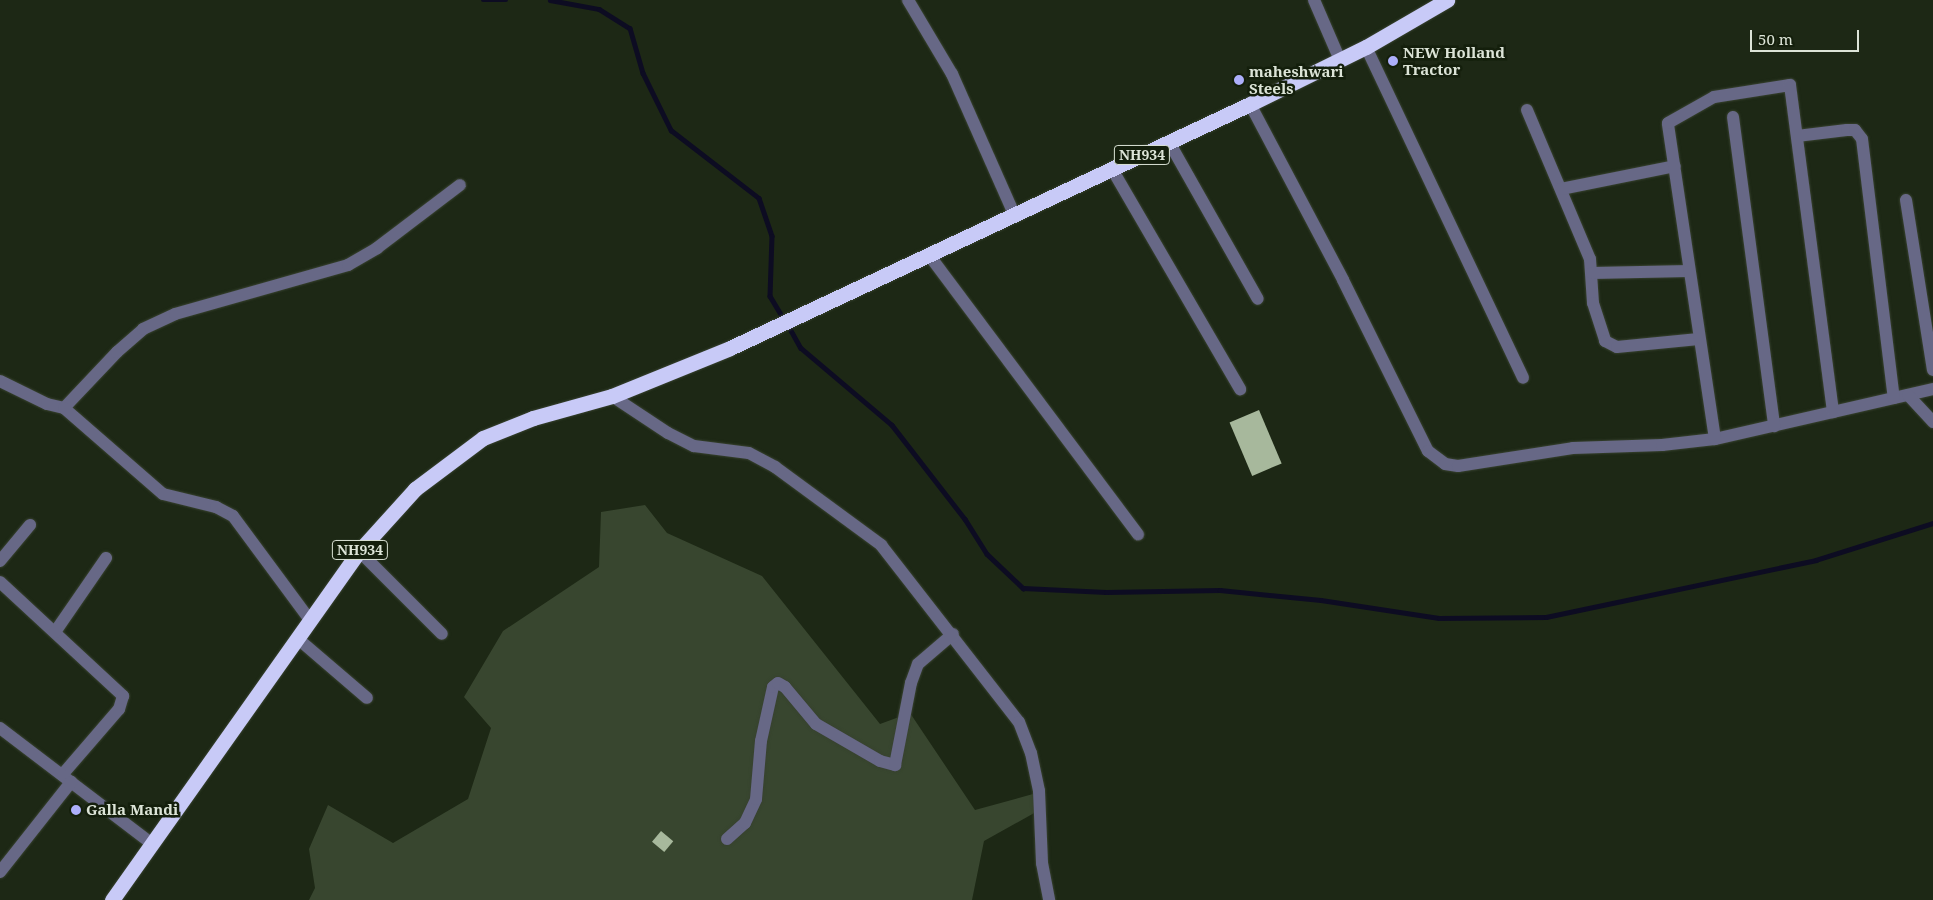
<!DOCTYPE html>
<html>
<head>
<meta charset="utf-8">
<style>
	body { margin:0 }
	#map { position:relative; width:1933px; height:900px; overflow:hidden; background:#1d2815; font-family:"Noto Serif",serif }
	div>[style] { position:absolute }
	[style*='--x'] { left:calc(var(--x)*1px); top:calc(var(--y)*1px); width:calc(var(--w)*1px); rotate:calc(var(--a)*1deg) }
	.green>* { inset:0; background:#38462f }
	.stream>* { height:4.5px; margin:-2.25px; padding:0 2.25px; transform-origin:2.25px; border-radius:2.25px; background:#0d0c22 }
	.building>* { inset:0; background:#a7b89c; transform-origin:0 0 }
	.roads { filter:drop-shadow(0 0 1px #384230) drop-shadow(0 0 1px #384230) }
	.minor>* { height:12px; margin:-6px; padding:0 6px; transform-origin:6px; border-radius:6px; background:#676886 }
	.highway>* { height:15px; margin:-7.5px; padding:0 7.5px; transform-origin:7.5px; border-radius:7.5px; background:#c8caf7 }
	.dots>* { width:14px; height:14px; translate:-50% -50%; box-sizing:border-box; border:2px solid #141f0c; border-radius:50% }
	span { translate:-50% -50%; white-space:nowrap; text-align:center; line-height:1.15; -webkit-text-stroke:5px #141f0c; paint-order:stroke }
	.shield-label span { padding:1px 4px; background:#141f0c; border:1px solid; border-radius:4px; -webkit-text-stroke-width:0 }
	.shield-label { font-size:14px; color:#dce4d7; font-weight:700 }
	.poi-label { font-size:15px; color:#dce4d7; font-weight:700 }
	.left { translate:0 -50%; text-align:left }
	.scale { position:absolute; left:1750px; top:30px; width:109px; height:22px; box-sizing:border-box; border:2px solid #dce4d7; border-top:0; padding-left:6px; font-size:15px; line-height:18px; white-space:nowrap; color:#dce4d7; -webkit-text-stroke:4px #141f0c; paint-order:stroke }
</style>
</head>
<body>
<div id="map">
	<div class="green">
		<div style="clip-path:polygon(645px 505px,667px 533px,762px 576px,880px 724px,910px 713px,975px 810px,1033px 794px,1036px 812px,984px 841px,972px 900px,309px 900px,315px 888px,309px 849px,328px 805px,393px 843px,468px 799px,491px 728px,464px 697px,503px 631px,599px 567px,601px 512px)"></div>
	</div>
	<div class="stream">
		<div style="--x:483;--y:0;--w:23;--a:0"></div>
		<div style="--x:550;--y:0;--w:50;--a:10.4"></div>
		<div style="--x:599;--y:9;--w:36;--a:32"></div>
		<div style="--x:630;--y:28;--w:47;--a:73.9"></div>
		<div style="--x:643;--y:73;--w:64;--a:63.8"></div>
		<div style="--x:671;--y:130;--w:111;--a:37.7"></div>
		<div style="--x:759;--y:198;--w:40;--a:71.1"></div>
		<div style="--x:772;--y:236;--w:60;--a:91.9"></div>
		<div style="--x:770;--y:296;--w:27;--a:59"></div>
		<div style="--x:788;--y:325;--w:26;--a:61"></div>
		<div style="--x:801;--y:348;--w:119;--a:40.2"></div>
		<div style="--x:892;--y:425;--w:119;--a:52.2"></div>
		<div style="--x:965;--y:519;--w:41;--a:57.8"></div>
		<div style="--x:987;--y:554;--w:50;--a:43.4"></div>
		<div style="--x:1023;--y:588;--w:83;--a:2.8"></div>
		<div style="--x:1106;--y:592;--w:114;--a:-1"></div>
		<div style="--x:1220;--y:590;--w:101;--a:5.7"></div>
		<div style="--x:1321;--y:600;--w:119;--a:8.7"></div>
		<div style="--x:1439;--y:618;--w:107;--a:-0.5"></div>
		<div style="--x:1546;--y:617;--w:276;--a:-11.9"></div>
		<div style="--x:1816;--y:560;--w:123;--a:-17.5"></div>
	</div>
	<div class="building">
		<div style="left:1259px;top:410px;width:58px;height:32px;rotate:67deg"></div>
		<div style="left:661px;top:831px;width:16px;height:14px;rotate:40deg"></div>
	</div>
	<div class="roads">
		<div class="minor">
			<div style="--x:908;--y:0;--w:86;--a:59.3"></div>
			<div style="--x:952;--y:74;--w:155;--a:66.1"></div>
			<div style="--x:1314;--y:0;--w:65;--a:66.6"></div>
			<div style="--x:1366;--y:47;--w:366;--a:64.6"></div>
			<div style="--x:1250;--y:104;--w:199;--a:62.1"></div>
			<div style="--x:1343;--y:280;--w:191;--a:63.6"></div>
			<div style="--x:1428;--y:451;--w:21;--a:37"></div>
			<div style="--x:1445;--y:464;--w:13;--a:9"></div>
			<div style="--x:1458;--y:466;--w:116;--a:-8.9"></div>
			<div style="--x:1573;--y:448;--w:89;--a:-1.9"></div>
			<div style="--x:1662;--y:445;--w:53;--a:-6.5"></div>
			<div style="--x:1715;--y:439;--w:224;--a:-12.9"></div>
			<div style="--x:1527;--y:110;--w:162;--a:67.1"></div>
			<div style="--x:1590;--y:259;--w:44;--a:86.1"></div>
			<div style="--x:1593;--y:303;--w:40;--a:72"></div>
			<div style="--x:1605;--y:341;--w:13;--a:27"></div>
			<div style="--x:1617;--y:347;--w:82;--a:-5.6"></div>
			<div style="--x:1733;--y:117;--w:312;--a:82.4"></div>
			<div style="--x:1797;--y:136;--w:50;--a:-6.8"></div>
			<div style="--x:1847;--y:130;--w:8;--a:0"></div>
			<div style="--x:1855;--y:130;--w:11;--a:52"></div>
			<div style="--x:1862;--y:139;--w:261;--a:83"></div>
			<div style="--x:1169;--y:142;--w:180;--a:60.5"></div>
			<div style="--x:1112;--y:169;--w:255;--a:59.8"></div>
			<div style="--x:1561;--y:189;--w:116;--a:-11.4"></div>
			<div style="--x:1906;--y:200;--w:172;--a:81"></div>
			<div style="--x:929;--y:255;--w:349;--a:53.2"></div>
			<div style="--x:1592;--y:273;--w:97;--a:-1.2"></div>
			<div style="--x:0;--y:381;--w:52;--a:26.1"></div>
			<div style="--x:47;--y:404;--w:17;--a:13"></div>
			<div style="--x:64;--y:408;--w:77;--a:-46.6"></div>
			<div style="--x:117;--y:352;--w:35;--a:-41"></div>
			<div style="--x:143;--y:329;--w:35;--a:-25"></div>
			<div style="--x:175;--y:314;--w:180;--a:-15.8"></div>
			<div style="--x:348;--y:265;--w:34;--a:-30"></div>
			<div style="--x:377;--y:248;--w:104;--a:-37.2"></div>
			<div style="--x:1908;--y:395;--w:37;--a:47"></div>
			<div style="--x:612;--y:396;--w:67;--a:33.5"></div>
			<div style="--x:668;--y:433;--w:29;--a:27"></div>
			<div style="--x:694;--y:446;--w:55;--a:7.3"></div>
			<div style="--x:749;--y:453;--w:30;--a:28"></div>
			<div style="--x:775;--y:467;--w:132;--a:36.3"></div>
			<div style="--x:881;--y:545;--w:224;--a:52.1"></div>
			<div style="--x:1019;--y:722;--w:33;--a:69"></div>
			<div style="--x:1031;--y:753;--w:39;--a:78"></div>
			<div style="--x:1039;--y:791;--w:72;--a:87.6"></div>
			<div style="--x:1042;--y:863;--w:38;--a:79"></div>
			<div style="--x:64;--y:408;--w:131;--a:41"></div>
			<div style="--x:163;--y:494;--w:55;--a:13.8"></div>
			<div style="--x:216;--y:507;--w:19;--a:28"></div>
			<div style="--x:233;--y:516;--w:129;--a:53.5"></div>
			<div style="--x:1715;--y:439;--w:319;--a:-98.5"></div>
			<div style="--x:1668;--y:123;--w:53;--a:-29.5"></div>
			<div style="--x:1714;--y:97;--w:77;--a:-9"></div>
			<div style="--x:1790;--y:85;--w:330;--a:82.5"></div>
			<div style="--x:359;--y:551;--w:117;--a:45"></div>
			<div style="--x:0;--y:561;--w:47;--a:-50.2"></div>
			<div style="--x:0;--y:582;--w:168;--a:42.8"></div>
			<div style="--x:123;--y:696;--w:14;--a:107"></div>
			<div style="--x:119;--y:709;--w:87;--a:130.8"></div>
			<div style="--x:55;--y:632;--w:90;--a:-55.4"></div>
			<div style="--x:297;--y:638;--w:92;--a:40.6"></div>
			<div style="--x:0;--y:728;--w:191;--a:37.3"></div>
			<div style="--x:727;--y:839;--w:24;--a:-42"></div>
			<div style="--x:745;--y:823;--w:26;--a:-65"></div>
			<div style="--x:756;--y:799;--w:58;--a:-85.1"></div>
			<div style="--x:761;--y:741;--w:55;--a:-77.5"></div>
			<div style="--x:773;--y:687;--w:6;--a:-39"></div>
			<div style="--x:778;--y:683;--w:8;--a:30"></div>
			<div style="--x:785;--y:687;--w:48;--a:50"></div>
			<div style="--x:816;--y:724;--w:74;--a:30"></div>
			<div style="--x:880;--y:761;--w:16;--a:15"></div>
			<div style="--x:895;--y:765;--w:84;--a:-79"></div>
			<div style="--x:911;--y:683;--w:20;--a:-70"></div>
			<div style="--x:918;--y:664;--w:46;--a:-40.6"></div>
			<div style="--x:0;--y:872;--w:115;--a:-51.7"></div>
		</div>
		<div class="highway">
			<div style="--x:112;--y:900;--w:428;--a:-54.7"></div>
			<div style="--x:359;--y:551;--w:84;--a:-47.9"></div>
			<div style="--x:415;--y:489;--w:85;--a:-36.9"></div>
			<div style="--x:483;--y:438;--w:54;--a:-21.8"></div>
			<div style="--x:533;--y:418;--w:82;--a:-15.6"></div>
			<div style="--x:612;--y:396;--w:127;--a:-22.1"></div>
			<div style="--x:730;--y:348;--w:574;--a:-25.14"></div>
			<div style="--x:1250;--y:104;--w:129;--a:-26.2"></div>
			<div style="--x:1366;--y:47;--w:94;--a:-30.1"></div>
		</div>
	</div>
	<div class="dots">
		<div style="left:1393px;top:61px;background:#adaffb"></div>
		<div style="left:1239px;top:80px;background:#adaffb"></div>
		<div style="left:76px;top:810px;background:#adaffb"></div>
	</div>
	<div class="shield-label">
		<span style="left:1142px;top:155px">NH934</span>
		<span style="left:360px;top:550px">NH934</span>
	</div>
	<div class="poi-label">
		<span class="left" style="left:1403px;top:61px">NEW Holland<br>Tractor</span>
		<span class="left" style="left:1249px;top:80px">maheshwari<br>Steels</span>
		<span class="left" style="left:86px;top:810px">Galla Mandi</span>
	</div>
	<div class="scale">50 m</div>
</div>
</body>
</html>
